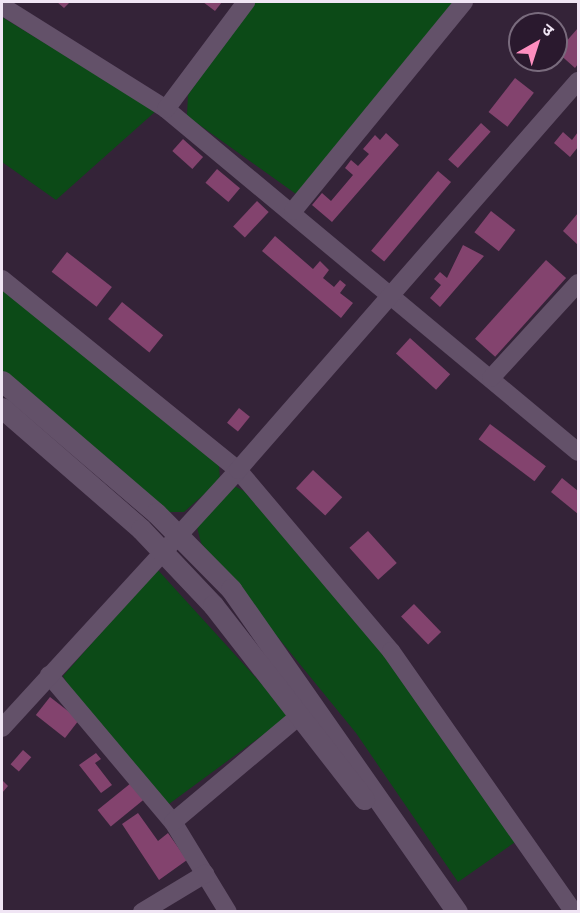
<!DOCTYPE html>
<html>
<head>
<meta charset="utf-8">
<style>
	body { margin:0 }
	#map { position:relative; width:580px; height:913px; overflow:hidden; background:#342338; font-family:"Open Sans","Noto Sans Devanagari",sans-serif }
	div>[style] { position:absolute }
	[style*='--x'] { left:calc(var(--x)*1px); top:calc(var(--y)*1px); width:calc(var(--w)*1px); rotate:calc(var(--a)*1deg) }
	.green>* { inset:0; background:#0c4a17 }
	.building>* { inset:0; background:#83436e; transform-origin:0 0 }
	.minor>* { height:18px; margin:-9px; padding:0 9px; transform-origin:9px; border-radius:9px; background:#635169 }
	.tertiary>* { height:21px; margin:-10.5px; padding:0 10.5px; transform-origin:10.5px; border-radius:10.5px; background:#635169 }
	span { translate:-50% -50%; white-space:nowrap; text-align:center; line-height:1.15; -webkit-text-stroke:4.5px #2a192e; paint-order:stroke }
	.frame { position:absolute; inset:0; border:3px solid #f0e5f4; pointer-events:none }
	.north { position:absolute; left:508px; top:12px; width:60px; height:60px; box-sizing:border-box; background:#2a192e; border:2px solid #796b7d; border-radius:50%; rotate:39deg; font-size:16px; font-weight:700; line-height:24px; text-align:center; color:#f0e5f4 }
	.north::after { content:''; display:block; margin:auto; width:21px; height:27px; background:#fd8ebf; clip-path:polygon(50% 0,100% 100%,50% 72%,0 100%) }
</style>
</head>
<body>
<div id="map">
	<div class="green">
		<div style="clip-path:polygon(252px 2px,456px 2px,296px 194px,187px 116px,188px 95px)"></div>
		<div style="clip-path:polygon(2px 17px,156px 111px,56px 200px,2px 162px)"></div>
		<div style="clip-path:polygon(2px 283px,219px 466px,220px 480px,184px 512px,163px 512px,122px 470px,2px 373px)"></div>
		<div style="clip-path:polygon(234px 486px,244px 491px,379px 643px,521px 838px,458px 882px,356px 733px,201px 543px,197px 527px)"></div>
		<div style="clip-path:polygon(157px 569px,290px 715px,169px 804px,80px 706px,63px 676px)"></div>
	</div>
	<div class="building">
		<div style="clip-path:polygon(57px 2px,70px 2px,64px 8px)"></div>
		<div style="clip-path:polygon(203px 2px,222px 2px,215px 11px)"></div>
		<div style="clip-path:polygon(578px 28px,578px 64px,575px 68px,557px 52px)"></div>
		<div style="left:515px;top:78px;width:24px;height:43px;rotate:38deg"></div>
		<div style="left:481px;top:123px;width:13px;height:49px;rotate:42deg"></div>
		<div style="clip-path:polygon(563px 132px,572px 140px,578px 132px,578px 147px,570px 157px,554px 143px)"></div>
		<div style="clip-path:polygon(386px 133px,399px 145px,332px 222px,312px 205px,322px 193px,331px 201px,353px 175px,345px 168px,351px 160px,358px 166px,369px 154px,363px 149px,375px 135px,380px 140px)"></div>
		<div style="left:183px;top:139px;width:27px;height:16px;rotate:42deg"></div>
		<div style="left:217px;top:169px;width:30px;height:18px;rotate:40deg"></div>
		<div style="left:438px;top:171px;width:17px;height:104px;rotate:40deg"></div>
		<div style="left:257px;top:201px;width:16px;height:35px;rotate:43deg"></div>
		<div style="left:491px;top:211px;width:31px;height:27px;rotate:38deg"></div>
		<div style="clip-path:polygon(578px 213px,578px 245px,563px 231px)"></div>
		<div style="clip-path:polygon(275px 236px,313px 269px,320px 261px,329px 270px,323px 278px,334px 287px,340px 280px,346px 285px,340px 293px,353px 303px,341px 318px,262px 251px)"></div>
		<div style="clip-path:polygon(463px 245px,484px 256px,440px 307px,430px 298px,441px 285px,434px 279px,440px 272px,447px 278px)"></div>
		<div style="left:67px;top:252px;width:57px;height:25px;rotate:38deg"></div>
		<div style="left:546px;top:260px;width:27px;height:106px;rotate:42deg"></div>
		<div style="left:122px;top:302px;width:53px;height:22px;rotate:39deg"></div>
		<div style="left:410px;top:338px;width:54px;height:21px;rotate:42deg"></div>
		<div style="left:239px;top:408px;width:14px;height:19px;rotate:39deg"></div>
		<div style="left:490px;top:424px;width:70px;height:19px;rotate:37deg"></div>
		<div style="left:313px;top:470px;width:40px;height:25px;rotate:43deg"></div>
		<div style="clip-path:polygon(562px 478px,578px 491px,578px 514px,551px 492px)"></div>
		<div style="left:368px;top:531px;width:43px;height:25px;rotate:48deg"></div>
		<div style="left:414px;top:604px;width:39px;height:18px;rotate:46deg"></div>
		<div style="left:50px;top:697px;width:37px;height:23px;rotate:38deg"></div>
		<div style="left:23px;top:750px;width:11px;height:19px;rotate:41deg"></div>
		<div style="clip-path:polygon(96px 753px,101px 759px,95px 763px,112px 785px,101px 793px,79px 765px)"></div>
		<div style="clip-path:polygon(2px 780px,8px 786px,2px 793px)"></div>
		<div style="left:131px;top:783px;width:21px;height:43px;rotate:51deg"></div>
		<div style="clip-path:polygon(138px 813px,158px 841px,168px 833px,187px 860px,159px 880px,122px 824px)"></div>
	</div>
	<div class="minor">
		<div style="--x:2;--y:6;--w:194;--a:32.1"></div>
		<div style="--x:166;--y:109;--w:536;--a:39.78"></div>
		<div style="--x:166;--y:109;--w:134;--a:-53.2"></div>
		<div style="--x:293;--y:211;--w:270;--a:-50.7"></div>
		<div style="--x:2;--y:279;--w:304;--a:39"></div>
		<div style="--x:238;--y:470;--w:237;--a:49.8"></div>
		<div style="--x:391;--y:651;--w:319;--a:55"></div>
		<div style="--x:491;--y:378;--w:129;--a:-47.5"></div>
		<div style="--x:49;--y:675;--w:192;--a:49.9"></div>
		<div style="--x:173;--y:822;--w:105;--a:58.6"></div>
		<div style="--x:2;--y:728;--w:350;--a:-47.5"></div>
		<div style="--x:238;--y:470;--w:517;--a:-48.85"></div>
		<div style="--x:173;--y:822;--w:163;--a:-40"></div>
		<div style="--x:142;--y:912;--w:74;--a:-31.1"></div>
	</div>
	<div class="tertiary">
		<div style="--x:2;--y:381;--w:203;--a:40.6"></div>
		<div style="--x:156;--y:513;--w:107;--a:45.4"></div>
		<div style="--x:231;--y:589;--w:394;--a:55"></div>
		<div style="--x:2;--y:408;--w:184;--a:41"></div>
		<div style="--x:141;--y:529;--w:105;--a:46.5"></div>
		<div style="--x:213;--y:605;--w:246;--a:52.1"></div>
	</div>
	<div class="frame"></div>
	<div class="north">उ</div>
</div>
</body>
</html>
